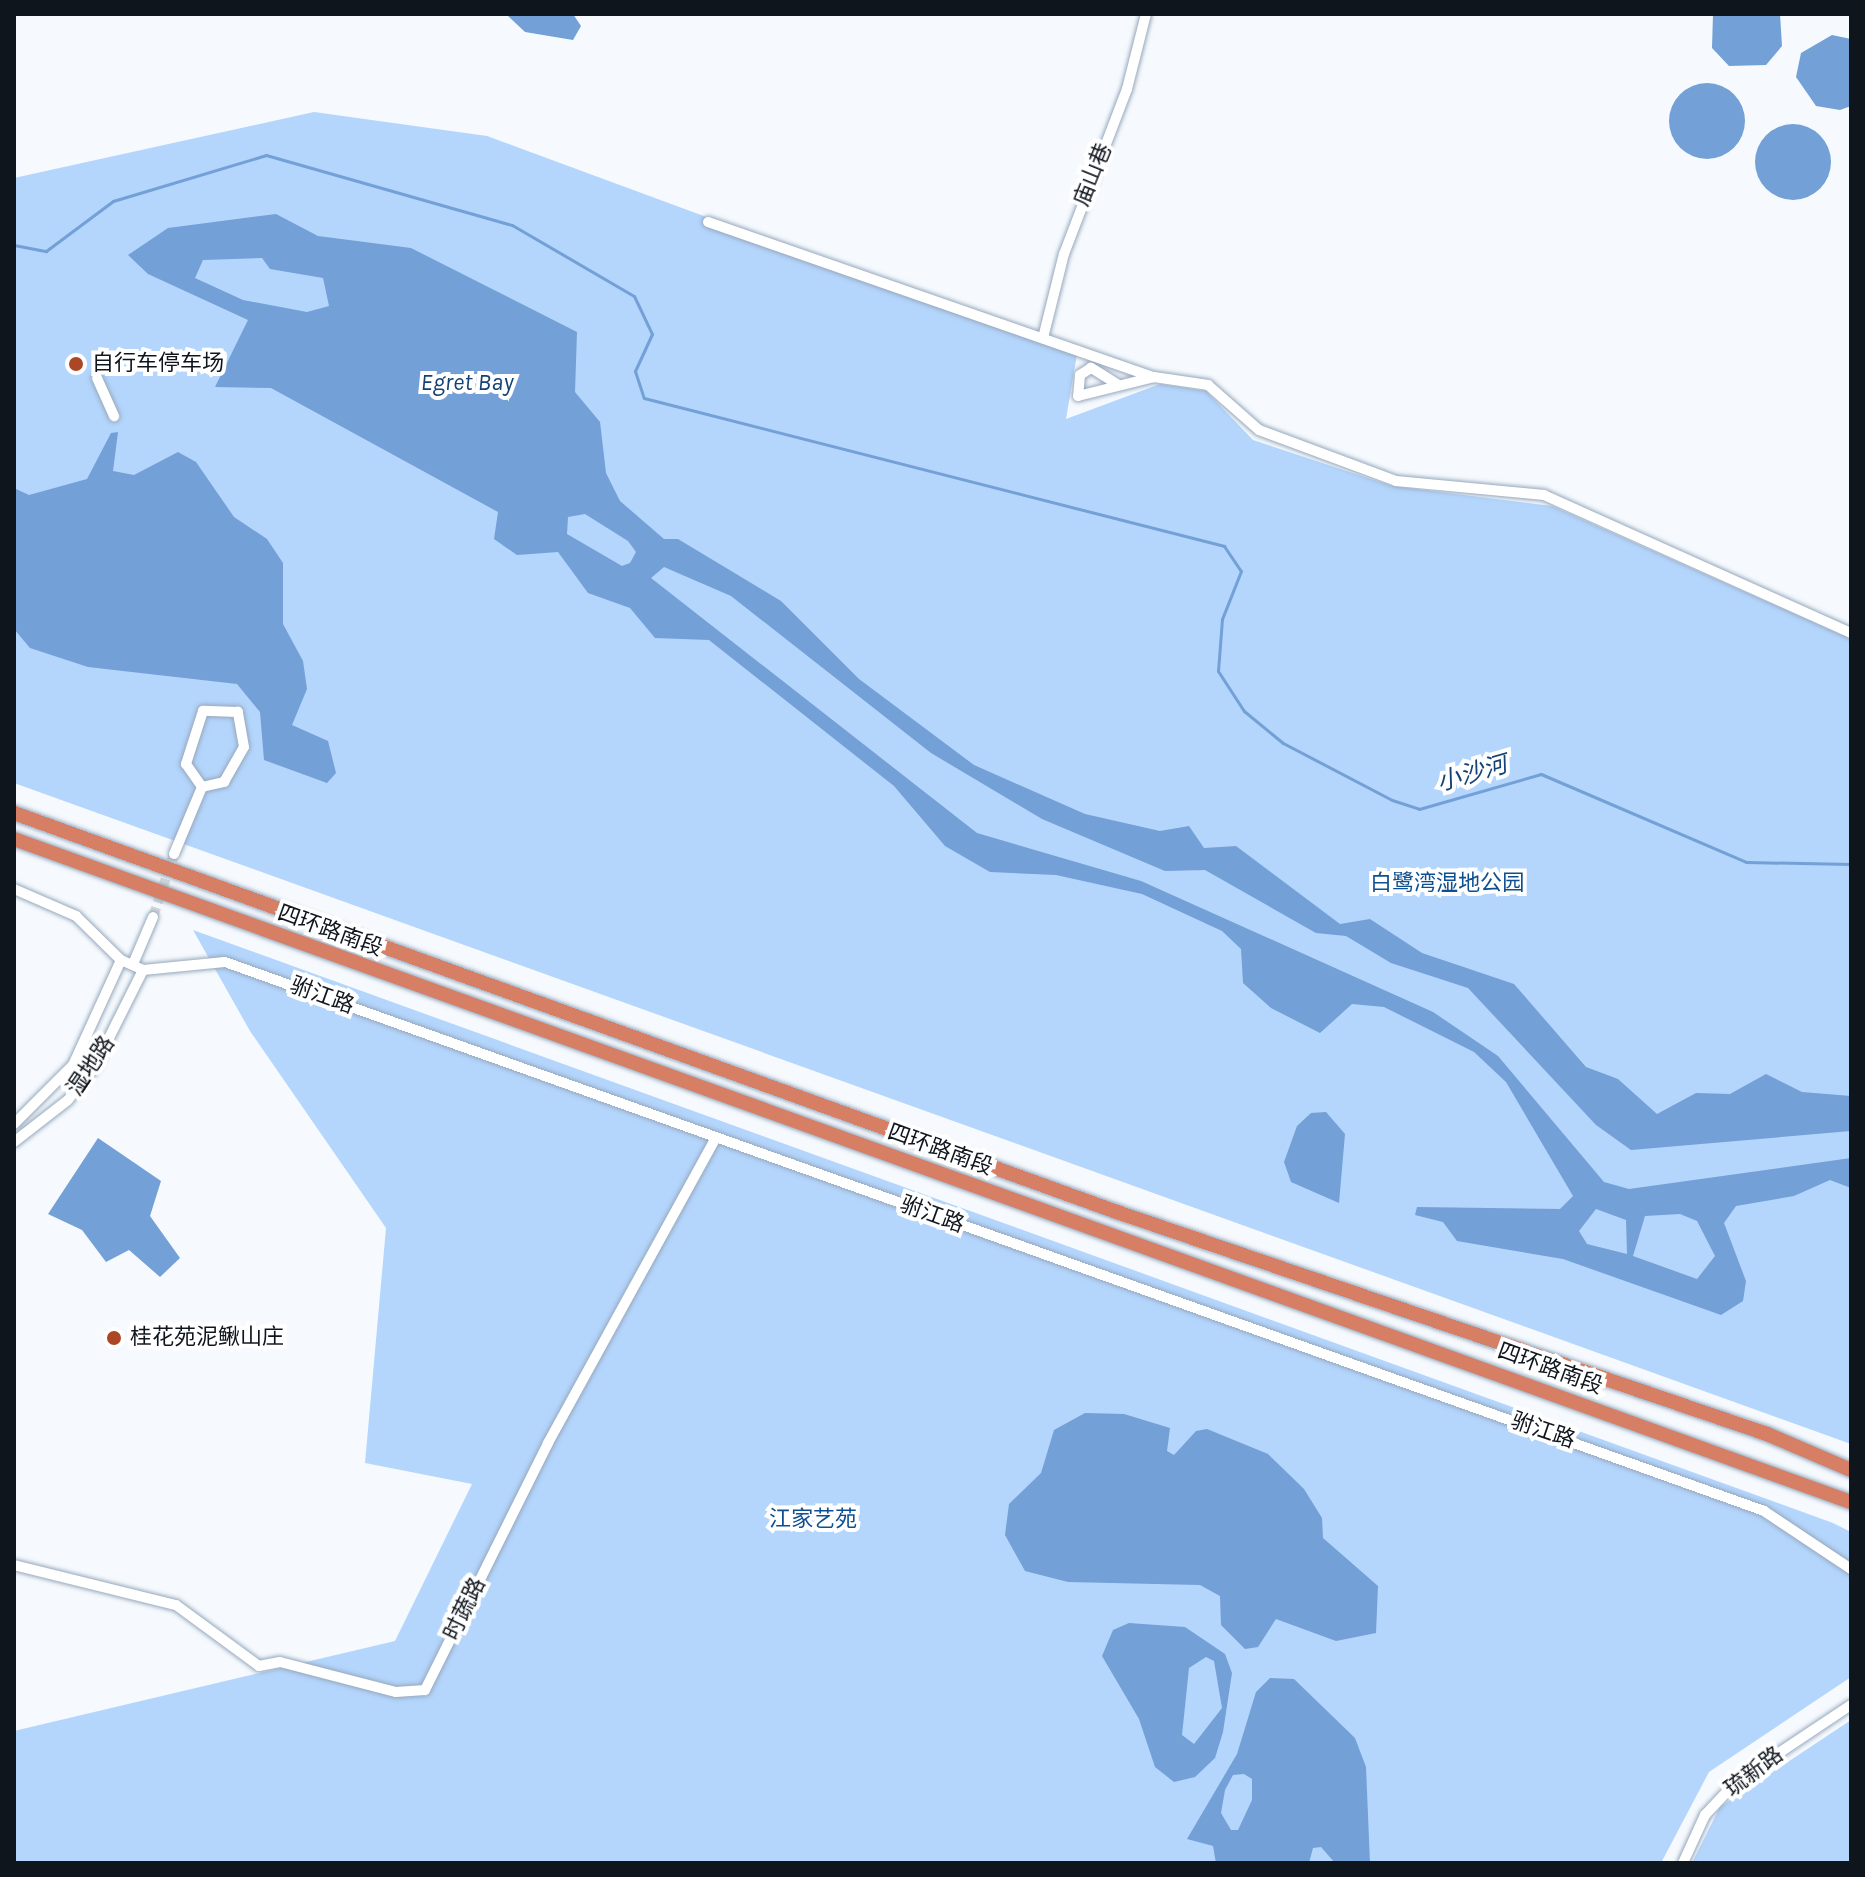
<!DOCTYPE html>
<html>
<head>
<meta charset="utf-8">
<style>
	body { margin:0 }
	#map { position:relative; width:1865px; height:1877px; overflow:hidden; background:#f6fafe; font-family:Karla,"Noto Sans SC",sans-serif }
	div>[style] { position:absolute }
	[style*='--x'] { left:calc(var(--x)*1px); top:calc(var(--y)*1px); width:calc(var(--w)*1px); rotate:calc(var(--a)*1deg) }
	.green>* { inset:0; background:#b4d5fc }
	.water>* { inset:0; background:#73a0d6 }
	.round { border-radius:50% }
	.stream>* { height:3px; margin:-1.5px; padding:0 1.5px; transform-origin:1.5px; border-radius:1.5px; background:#73a0d6 }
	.minor-tunnel>* { height:10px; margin-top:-5px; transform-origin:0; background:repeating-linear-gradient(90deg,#d3d8dc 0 10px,transparent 0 15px) }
	.roads { filter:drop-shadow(0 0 2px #96a8bd) drop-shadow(0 0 2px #96a8bd) }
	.minor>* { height:10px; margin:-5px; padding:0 5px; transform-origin:5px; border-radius:5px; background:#fff }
	.highway>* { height:14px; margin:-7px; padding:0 7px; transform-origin:7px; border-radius:7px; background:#d67f64 }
	.dots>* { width:22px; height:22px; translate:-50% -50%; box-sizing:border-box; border:4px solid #fff; border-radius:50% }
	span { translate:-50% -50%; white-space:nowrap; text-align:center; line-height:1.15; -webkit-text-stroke:8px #fff; paint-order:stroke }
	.street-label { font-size:22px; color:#0f151d }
	.poi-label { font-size:22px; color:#0f151d }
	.left { translate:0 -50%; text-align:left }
	.park-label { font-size:22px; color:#0d4f90 }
	.water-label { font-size:24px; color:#134274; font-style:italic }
	.frame { position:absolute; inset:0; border:16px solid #0f151d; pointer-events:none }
</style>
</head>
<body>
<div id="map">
	<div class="green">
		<div style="clip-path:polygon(314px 112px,487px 136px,1077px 354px,1066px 419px,1160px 384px,1206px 391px,1253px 440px,1392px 486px,1552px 506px,1851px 639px,1851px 1444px,14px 783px,14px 178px)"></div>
		<div style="clip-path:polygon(193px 930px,1833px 1523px,1851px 1532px,1851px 1677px,1709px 1772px,1661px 1863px,14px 1863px,14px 1731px,395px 1641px,472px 1484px,365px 1463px,386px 1228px,250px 1031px)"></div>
		<div style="clip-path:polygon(1851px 1720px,1851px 1863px,1692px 1863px,1720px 1807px)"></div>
	</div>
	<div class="water">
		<div style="clip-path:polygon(506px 14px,573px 14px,581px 26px,573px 40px,525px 32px)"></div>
		<div style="clip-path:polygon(1713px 14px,1780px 14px,1782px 46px,1766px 65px,1729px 66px,1712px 48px)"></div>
		<div style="clip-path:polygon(1832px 35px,1851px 39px,1851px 106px,1840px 110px,1816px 106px,1796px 77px,1801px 53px)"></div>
		<div class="round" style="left:1669px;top:83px;width:76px;height:76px"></div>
		<div class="round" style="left:1755px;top:124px;width:76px;height:76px"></div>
		<div style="clip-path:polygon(evenodd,276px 214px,318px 236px,411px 248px,577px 332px,575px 392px,600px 422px,606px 473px,620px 501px,664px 539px,678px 539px,781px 601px,859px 679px,974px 765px,1085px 814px,1160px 831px,1189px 826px,1204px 848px,1236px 846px,1340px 924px,1370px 919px,1422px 953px,1514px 984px,1586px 1067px,1618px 1079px,1657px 1114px,1696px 1093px,1730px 1094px,1766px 1074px,1802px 1092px,1851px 1096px,1851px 1131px,1631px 1150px,1596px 1125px,1468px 988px,1391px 963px,1346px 936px,1316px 933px,1205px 870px,1165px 871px,1042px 819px,931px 753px,731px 596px,664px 567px,651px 578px,977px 833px,1141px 881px,1433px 1012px,1498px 1056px,1604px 1182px,1629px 1189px,1851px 1158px,1851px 1188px,1830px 1180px,1794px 1196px,1736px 1206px,1724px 1223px,1746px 1281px,1743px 1301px,1721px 1315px,1563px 1259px,1457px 1241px,1443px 1222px,1415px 1215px,1417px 1207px,1560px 1209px,1573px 1196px,1506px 1082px,1474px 1052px,1384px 1007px,1352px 1004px,1320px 1033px,1271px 1008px,1243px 983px,1241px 949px,1222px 931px,1142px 894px,1056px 875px,990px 872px,945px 846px,894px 786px,709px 640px,655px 638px,630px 608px,588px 593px,558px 552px,517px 555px,494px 539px,498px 512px,271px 388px,215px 387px,248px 320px,148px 274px,128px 255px,168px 228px,276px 214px,262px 258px,270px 269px,323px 278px,329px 306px,307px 312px,243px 300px,195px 278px,203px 260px,262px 258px,276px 214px,585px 514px,628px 541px,636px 552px,630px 563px,622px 566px,567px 534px,568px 517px,585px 514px,276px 214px,1596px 1209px,1626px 1220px,1627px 1254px,1587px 1244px,1579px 1231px,1596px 1209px,276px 214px,1680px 1214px,1697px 1221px,1715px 1256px,1697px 1279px,1633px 1256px,1645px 1216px,1680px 1214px)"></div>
		<div style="clip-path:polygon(118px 432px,113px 471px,134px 475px,178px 452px,196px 462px,234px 517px,267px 539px,283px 563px,283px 624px,303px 661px,307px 689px,292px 725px,328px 741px,336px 773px,327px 783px,264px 760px,260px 712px,237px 684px,88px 667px,30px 648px,14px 629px,14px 488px,29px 495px,87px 479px,111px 433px)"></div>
		<div style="clip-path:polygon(1326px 1112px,1345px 1134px,1339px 1203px,1291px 1182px,1284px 1162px,1297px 1126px,1311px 1113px)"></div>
		<div style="clip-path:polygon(98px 1138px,161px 1181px,150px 1216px,180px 1258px,160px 1277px,129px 1250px,106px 1262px,82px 1230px,48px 1214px)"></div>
		<div style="clip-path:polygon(1085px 1413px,1124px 1414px,1170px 1428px,1167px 1451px,1174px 1455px,1196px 1431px,1207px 1429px,1268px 1454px,1304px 1489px,1322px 1518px,1323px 1538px,1378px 1586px,1376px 1633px,1336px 1641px,1276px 1619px,1258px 1647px,1245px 1649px,1221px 1625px,1220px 1596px,1200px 1585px,1068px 1582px,1025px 1571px,1005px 1535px,1009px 1504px,1041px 1473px,1054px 1430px)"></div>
		<div style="clip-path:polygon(evenodd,1129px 1623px,1185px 1627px,1225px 1654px,1232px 1673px,1223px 1732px,1215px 1758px,1195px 1777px,1174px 1782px,1155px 1767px,1139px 1719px,1102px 1656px,1113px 1630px,1129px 1623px,1206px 1657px,1214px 1661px,1222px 1708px,1194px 1744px,1182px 1735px,1189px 1668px,1206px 1657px)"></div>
		<div style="clip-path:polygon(evenodd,1270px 1678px,1294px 1679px,1355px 1738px,1366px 1767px,1370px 1863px,1335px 1863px,1321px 1847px,1313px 1848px,1309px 1863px,1216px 1863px,1213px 1846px,1187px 1839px,1237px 1754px,1256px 1692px,1270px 1678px,1244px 1774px,1252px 1779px,1252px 1800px,1238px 1830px,1231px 1830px,1221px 1813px,1225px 1790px,1233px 1775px,1244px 1774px)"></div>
	</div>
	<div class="stream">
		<div style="--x:14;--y:245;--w:33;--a:11"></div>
		<div style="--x:46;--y:251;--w:84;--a:-36.7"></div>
		<div style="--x:113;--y:201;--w:160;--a:-16.7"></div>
		<div style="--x:266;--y:155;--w:256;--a:15.9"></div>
		<div style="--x:512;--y:225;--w:141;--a:30.2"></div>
		<div style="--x:634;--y:296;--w:42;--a:64.7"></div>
		<div style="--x:652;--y:334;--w:41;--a:114.7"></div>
		<div style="--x:635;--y:371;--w:28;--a:72"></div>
		<div style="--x:644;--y:398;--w:599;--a:14.31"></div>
		<div style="--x:1224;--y:546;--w:30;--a:56"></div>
		<div style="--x:1241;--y:571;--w:52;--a:111.6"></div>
		<div style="--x:1222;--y:619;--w:52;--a:94.4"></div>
		<div style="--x:1218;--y:671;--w:48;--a:57"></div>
		<div style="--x:1244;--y:711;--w:50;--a:39.4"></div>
		<div style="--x:1283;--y:743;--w:123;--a:27.6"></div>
		<div style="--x:1392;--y:800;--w:28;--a:18"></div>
		<div style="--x:1419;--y:809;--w:127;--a:-16"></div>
		<div style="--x:1541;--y:774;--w:223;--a:23.2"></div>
		<div style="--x:1746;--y:862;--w:105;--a:1.1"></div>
	</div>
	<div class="minor-tunnel">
		<div style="--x:153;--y:917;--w:66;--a:-71.6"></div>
	</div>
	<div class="roads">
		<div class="minor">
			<div style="--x:708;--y:222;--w:472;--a:19.2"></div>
			<div style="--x:1154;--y:377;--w:55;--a:8.4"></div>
			<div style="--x:1208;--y:385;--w:68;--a:41.4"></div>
			<div style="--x:1259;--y:430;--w:146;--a:20.4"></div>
			<div style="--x:1396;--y:481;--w:149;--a:5.4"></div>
			<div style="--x:1544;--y:495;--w:337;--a:24.2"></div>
			<div style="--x:1043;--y:338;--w:87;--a:-76"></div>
			<div style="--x:1064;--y:254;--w:177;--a:-69.1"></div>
			<div style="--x:1127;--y:89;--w:77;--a:-75.8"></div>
			<div style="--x:97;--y:378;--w:42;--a:65.9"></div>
			<div style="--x:1117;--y:384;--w:31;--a:-148"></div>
			<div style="--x:1091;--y:368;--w:13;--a:148"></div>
			<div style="--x:1080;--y:375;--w:21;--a:95"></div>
			<div style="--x:1078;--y:396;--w:78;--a:-14"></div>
			<div style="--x:174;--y:854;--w:73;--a:-67.3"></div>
			<div style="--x:202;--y:787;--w:23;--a:-13"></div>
			<div style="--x:224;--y:782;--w:40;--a:-60.3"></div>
			<div style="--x:244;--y:747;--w:36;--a:-100"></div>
			<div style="--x:238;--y:712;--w:35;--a:-178"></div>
			<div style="--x:203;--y:711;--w:56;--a:107.8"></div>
			<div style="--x:186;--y:764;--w:28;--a:55"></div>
			<div style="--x:14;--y:889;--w:68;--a:23.5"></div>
			<div style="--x:76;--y:916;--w:63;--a:44.4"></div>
			<div style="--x:121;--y:960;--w:24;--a:24"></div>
			<div style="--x:143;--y:970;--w:82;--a:-5.6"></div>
			<div style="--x:225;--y:962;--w:1634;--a:19.63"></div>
			<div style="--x:1764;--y:1511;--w:105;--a:33.7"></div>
			<div style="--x:133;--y:964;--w:51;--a:-66.9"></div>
			<div style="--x:14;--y:1124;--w:83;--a:-45"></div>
			<div style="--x:73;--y:1065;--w:115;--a:-65.4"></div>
			<div style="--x:14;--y:1142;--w:68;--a:-37.9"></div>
			<div style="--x:68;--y:1100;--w:43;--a:-51.5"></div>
			<div style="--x:95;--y:1066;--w:107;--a:-63.4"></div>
			<div style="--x:14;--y:1565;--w:167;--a:13.9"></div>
			<div style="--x:176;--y:1605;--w:103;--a:36.3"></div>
			<div style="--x:259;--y:1666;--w:21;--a:-11"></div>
			<div style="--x:280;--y:1662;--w:120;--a:14.5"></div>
			<div style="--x:396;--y:1692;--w:29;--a:-4"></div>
			<div style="--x:425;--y:1690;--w:276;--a:-63.5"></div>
			<div style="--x:548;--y:1443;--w:349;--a:-61.2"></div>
			<div style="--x:1683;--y:1863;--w:53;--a:-65.4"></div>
			<div style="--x:1705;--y:1815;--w:47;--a:-46.7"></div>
			<div style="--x:1737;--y:1781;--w:137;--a:-33.7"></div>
		</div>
		<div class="highway">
			<div style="--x:14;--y:813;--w:1173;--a:19.89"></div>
			<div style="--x:1117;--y:1212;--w:687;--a:18.86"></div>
			<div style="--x:1767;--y:1434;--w:91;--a:23.2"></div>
			<div style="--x:14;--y:839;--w:1953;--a:19.85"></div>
		</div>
	</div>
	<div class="dots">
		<div style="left:76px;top:364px;background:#ad4624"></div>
		<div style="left:114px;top:1338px;background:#ad4624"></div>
	</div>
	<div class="street-label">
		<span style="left:1093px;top:175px;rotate:-68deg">庙山巷</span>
		<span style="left:330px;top:931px;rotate:20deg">四环路南段</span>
		<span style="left:322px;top:996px;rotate:20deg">驸江路</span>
		<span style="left:91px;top:1066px;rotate:-56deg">湿地路</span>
		<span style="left:940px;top:1150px;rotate:20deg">四环路南段</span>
		<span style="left:932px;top:1215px;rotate:20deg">驸江路</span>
		<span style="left:1550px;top:1369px;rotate:20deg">四环路南段</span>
		<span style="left:1543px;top:1431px;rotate:19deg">驸江路</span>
		<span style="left:465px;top:1609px;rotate:-64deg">时蔬路</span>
		<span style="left:1754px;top:1772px;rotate:-37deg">琉新路</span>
	</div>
	<div class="poi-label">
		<span class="left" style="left:92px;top:364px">自行车停车场</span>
		<span class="left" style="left:130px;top:1338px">桂花苑泥鳅山庄</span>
	</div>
	<div class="park-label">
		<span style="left:1447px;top:884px">白鹭湾湿地公园</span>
		<span style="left:813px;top:1520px">江家艺苑</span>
	</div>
	<div class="water-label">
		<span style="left:467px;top:383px">Egret Bay</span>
		<span style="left:1472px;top:774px;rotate:-16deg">小沙河</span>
	</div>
	<div class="frame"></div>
</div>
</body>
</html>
